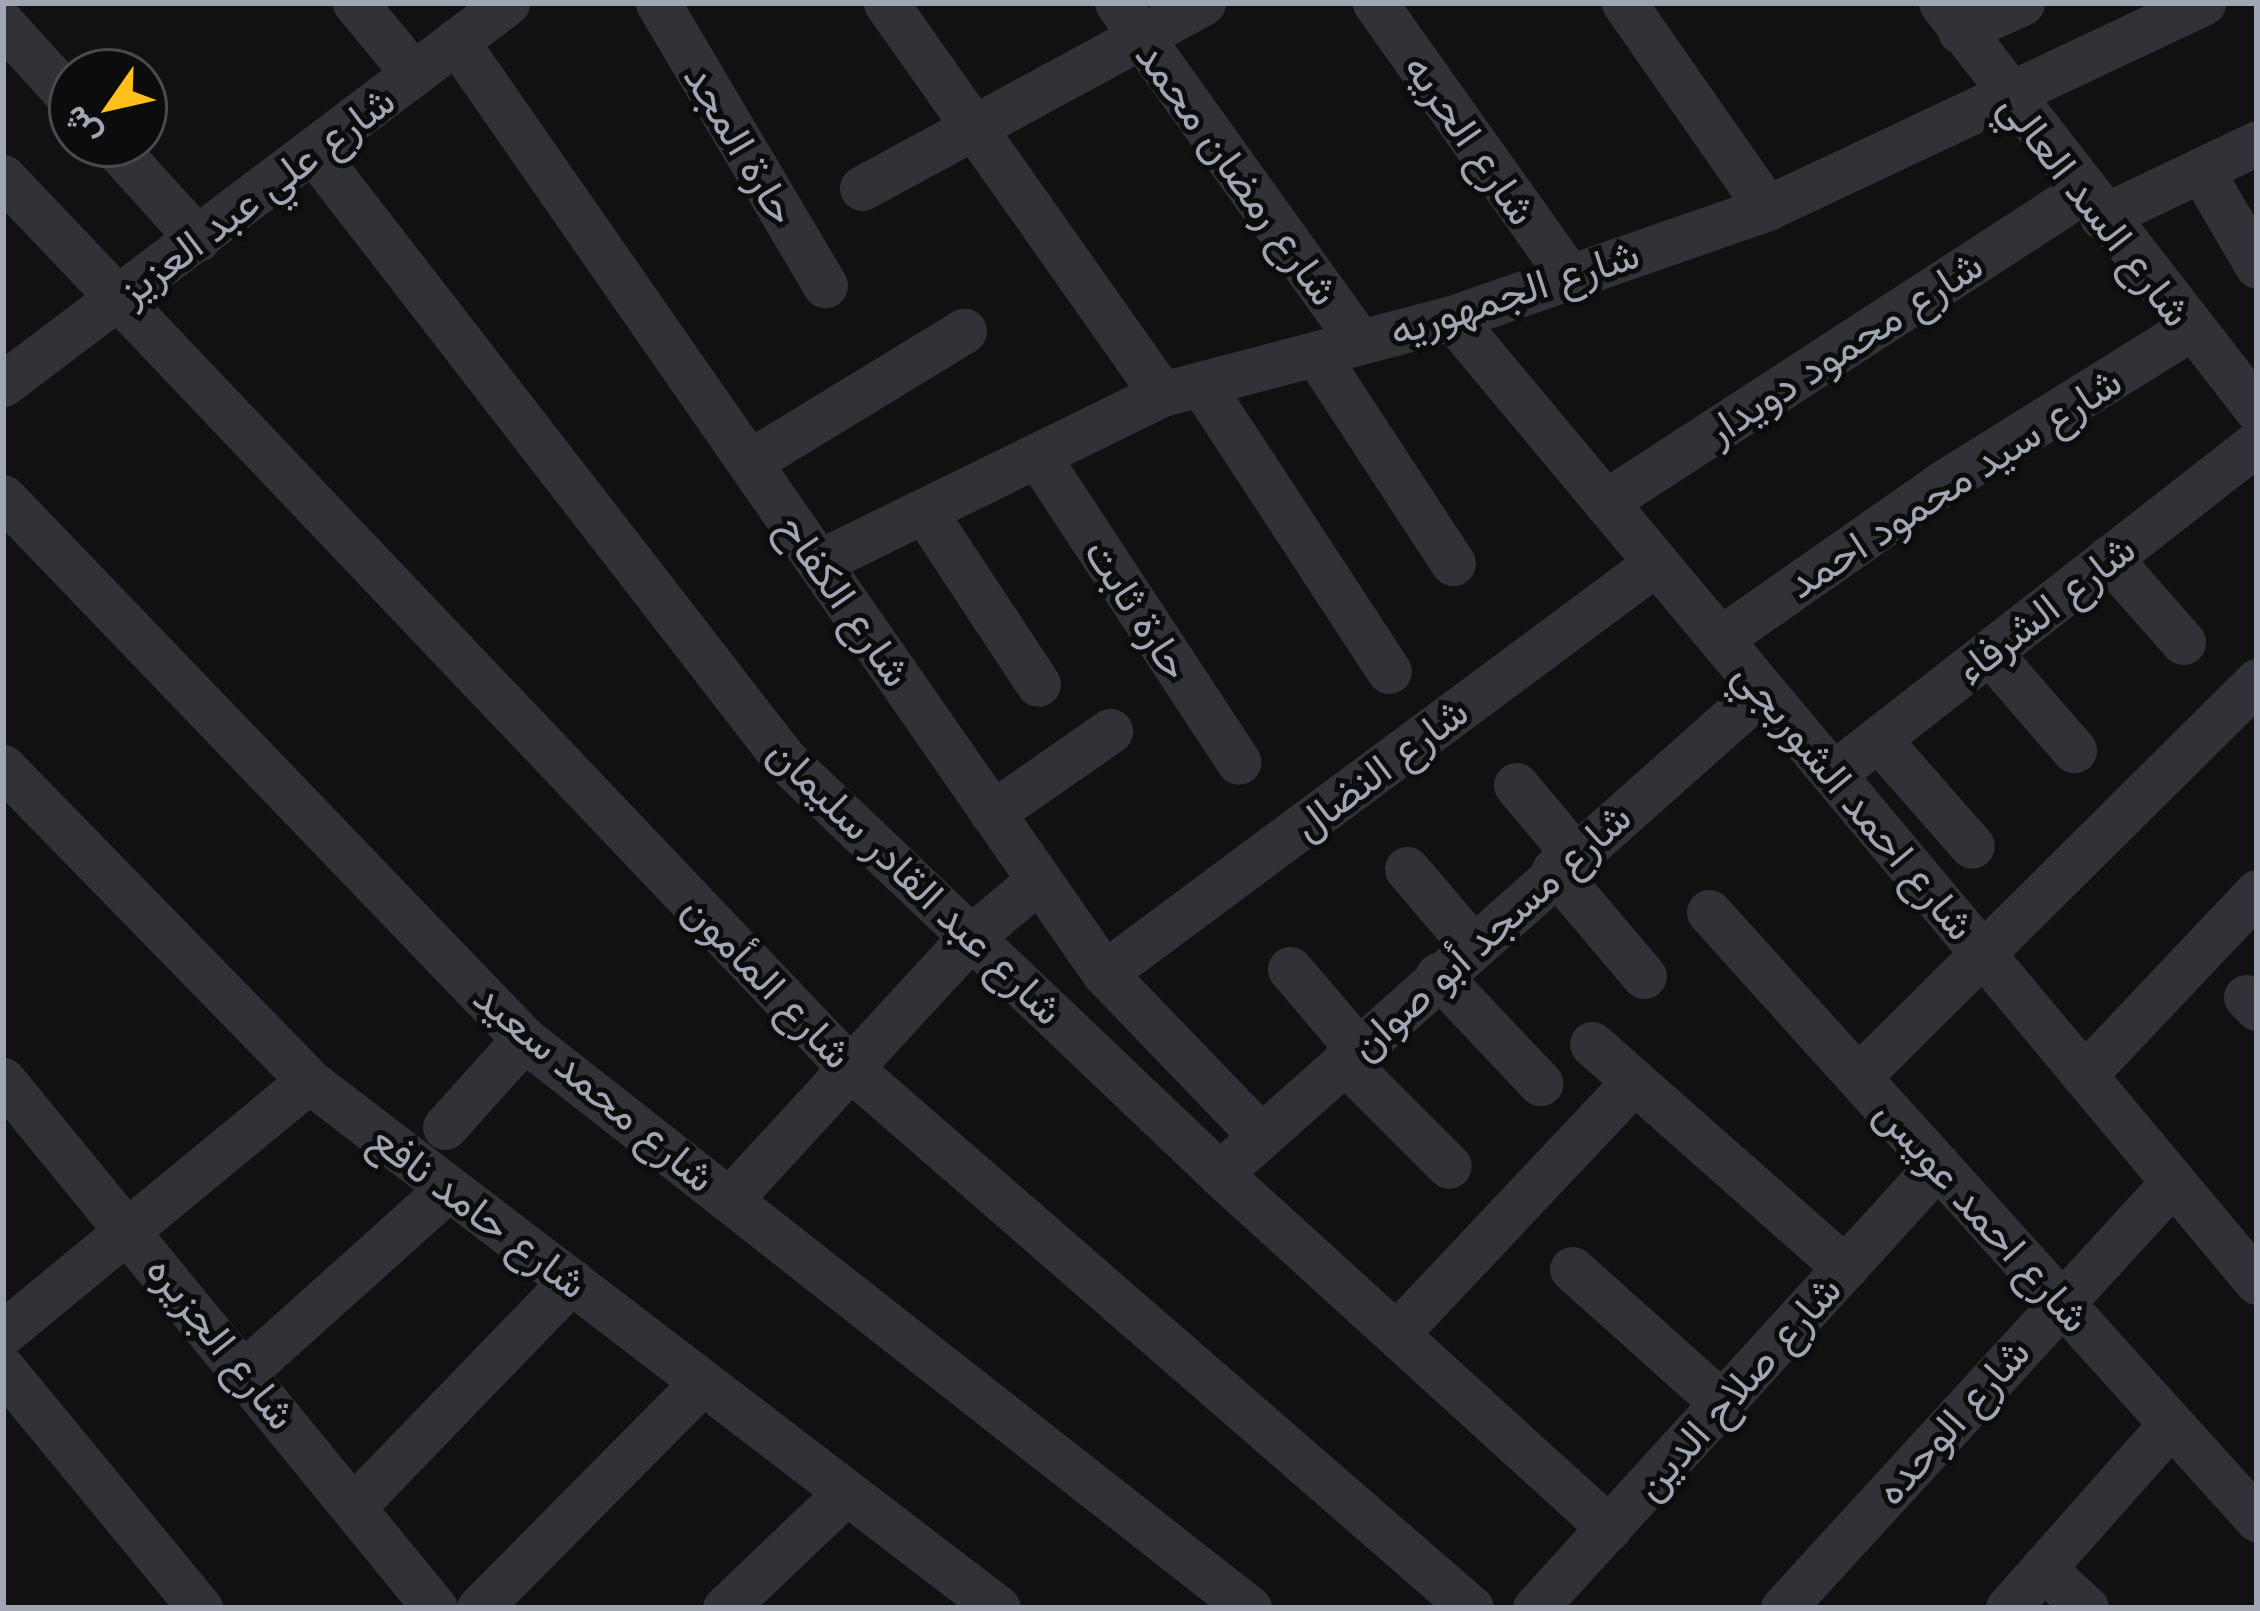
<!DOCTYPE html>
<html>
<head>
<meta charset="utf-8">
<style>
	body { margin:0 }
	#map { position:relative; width:2260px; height:1611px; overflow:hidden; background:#111112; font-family:Quicksand,Vazirmatn,sans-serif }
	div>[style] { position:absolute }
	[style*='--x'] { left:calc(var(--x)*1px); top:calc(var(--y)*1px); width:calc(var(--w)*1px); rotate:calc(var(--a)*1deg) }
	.minor>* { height:45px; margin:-22.5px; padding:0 22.5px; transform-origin:22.5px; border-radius:22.5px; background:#313238 }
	span { translate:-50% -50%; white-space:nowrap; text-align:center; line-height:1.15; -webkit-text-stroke:10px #0c0c0d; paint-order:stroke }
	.street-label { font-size:42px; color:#a1a6b4 }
	.frame { position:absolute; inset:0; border:6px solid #a1a6b4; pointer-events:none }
	.north { position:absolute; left:48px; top:48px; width:120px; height:120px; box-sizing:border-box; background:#0c0c0d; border:3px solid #484a50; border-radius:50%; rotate:236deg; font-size:33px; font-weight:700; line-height:48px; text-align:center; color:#a1a6b4 }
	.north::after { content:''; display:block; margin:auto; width:42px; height:54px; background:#ffc01c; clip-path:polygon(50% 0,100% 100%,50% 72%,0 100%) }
</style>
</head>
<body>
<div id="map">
	<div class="minor">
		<div style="--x:355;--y:3;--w:92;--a:50.3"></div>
		<div style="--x:658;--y:3;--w:328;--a:59.4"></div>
		<div style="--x:886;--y:3;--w:479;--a:54.8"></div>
		<div style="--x:1117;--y:3;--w:417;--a:54.4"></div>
		<div style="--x:1375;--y:3;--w:334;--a:54.6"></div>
		<div style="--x:1624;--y:3;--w:250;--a:55.1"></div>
		<div style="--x:1941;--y:3;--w:515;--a:52.17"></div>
		<div style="--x:3;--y:24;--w:103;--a:47.8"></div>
		<div style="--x:1960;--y:31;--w:68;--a:-24.3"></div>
		<div style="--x:456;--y:41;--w:1135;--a:55.19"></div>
		<div style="--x:1104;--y:973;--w:226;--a:46.1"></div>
		<div style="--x:112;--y:144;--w:128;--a:47.8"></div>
		<div style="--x:313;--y:151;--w:770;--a:52.22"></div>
		<div style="--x:785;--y:760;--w:601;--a:43.58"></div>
		<div style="--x:1220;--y:1174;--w:526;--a:42.3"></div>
		<div style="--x:2201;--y:170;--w:111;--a:59.7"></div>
		<div style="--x:3;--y:177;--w:1229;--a:46.45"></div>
		<div style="--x:850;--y:1068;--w:823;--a:41.01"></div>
		<div style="--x:862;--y:188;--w:388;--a:-28.5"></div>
		<div style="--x:2102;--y:217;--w:172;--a:-25.5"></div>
		<div style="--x:1452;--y:318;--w:1256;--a:50.14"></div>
		<div style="--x:1316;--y:354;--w:250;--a:56.8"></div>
		<div style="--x:3;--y:384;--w:632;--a:-37.09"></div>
		<div style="--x:1201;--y:384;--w:343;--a:56.8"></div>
		<div style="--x:1037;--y:455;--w:367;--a:56.7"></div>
		<div style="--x:749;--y:462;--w:252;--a:-31.4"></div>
		<div style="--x:3;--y:497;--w:752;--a:46.13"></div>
		<div style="--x:524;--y:1039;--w:922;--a:38.13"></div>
		<div style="--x:1605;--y:502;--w:569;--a:-33.02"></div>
		<div style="--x:924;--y:511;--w:207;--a:56.6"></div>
		<div style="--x:2109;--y:558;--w:112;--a:48.6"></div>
		<div style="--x:819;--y:562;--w:382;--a:-26.1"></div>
		<div style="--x:1162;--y:394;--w:300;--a:-14.7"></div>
		<div style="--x:1452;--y:318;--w:334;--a:-19.2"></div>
		<div style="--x:1767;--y:208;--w:482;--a:-25.2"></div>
		<div style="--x:1720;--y:639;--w:274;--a:-35"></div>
		<div style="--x:1944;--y:482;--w:291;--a:-31.9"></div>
		<div style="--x:1989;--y:652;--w:130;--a:49.1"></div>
		<div style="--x:1878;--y:739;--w:142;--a:48.7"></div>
		<div style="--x:3;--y:767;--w:438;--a:45.7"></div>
		<div style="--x:309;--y:1081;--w:867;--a:37.41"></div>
		<div style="--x:1833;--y:774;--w:538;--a:-37.98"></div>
		<div style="--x:1516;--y:785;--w:89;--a:50"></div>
		<div style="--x:992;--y:813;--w:144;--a:-34.8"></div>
		<div style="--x:1407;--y:869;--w:100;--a:49.5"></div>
		<div style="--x:1554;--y:870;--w:139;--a:49.7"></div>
		<div style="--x:1709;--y:912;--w:818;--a:47.92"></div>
		<div style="--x:1290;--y:969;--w:105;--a:49.6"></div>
		<div style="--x:1104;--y:973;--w:688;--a:-36.6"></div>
		<div style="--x:1438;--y:975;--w:149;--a:46.6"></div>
		<div style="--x:2246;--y:997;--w:16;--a:45"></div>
		<div style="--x:1592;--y:1044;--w:338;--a:41.5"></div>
		<div style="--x:1344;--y:1061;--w:148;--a:45"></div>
		<div style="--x:2084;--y:1075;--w:252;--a:-46.6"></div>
		<div style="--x:1858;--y:1077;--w:562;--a:-44.78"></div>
		<div style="--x:3;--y:1080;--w:682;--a:50.71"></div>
		<div style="--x:445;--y:1127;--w:118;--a:-48.1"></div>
		<div style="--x:1239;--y:1156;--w:701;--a:-41.65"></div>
		<div style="--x:729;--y:1200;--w:357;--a:-47.4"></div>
		<div style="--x:971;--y:937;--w:89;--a:-40"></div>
		<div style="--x:1572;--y:1269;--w:201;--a:41.8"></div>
		<div style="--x:3;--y:1333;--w:396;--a:-39.5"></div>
		<div style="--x:1396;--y:1334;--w:347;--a:-46.7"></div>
		<div style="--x:3;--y:1369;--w:310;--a:50.5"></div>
		<div style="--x:245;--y:1371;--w:274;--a:-41.9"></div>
		<div style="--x:354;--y:1506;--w:313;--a:-46"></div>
		<div style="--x:2043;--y:1568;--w:59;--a:42.9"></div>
		<div style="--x:479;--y:1608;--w:318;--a:-45.3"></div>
		<div style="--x:725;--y:1608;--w:168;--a:-43.6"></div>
		<div style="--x:1535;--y:1608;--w:599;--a:-47.71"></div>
		<div style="--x:1783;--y:1608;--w:578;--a:-47.53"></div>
		<div style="--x:2008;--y:1608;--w:246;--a:-48.5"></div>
	</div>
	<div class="street-label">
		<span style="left:1471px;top:139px;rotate:55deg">شارع الحريه</span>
		<span style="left:741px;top:144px;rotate:59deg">حارة المجد</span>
		<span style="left:1238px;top:173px;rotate:54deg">شارع رمضان محمد</span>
		<span style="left:256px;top:195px;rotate:-37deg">شارع علي عبد العزيز</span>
		<span style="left:2096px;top:209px;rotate:52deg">شارع السد العالي</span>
		<span style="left:1514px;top:292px;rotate:-18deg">شارع الجمهوريه</span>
		<span style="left:1844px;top:347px;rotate:-33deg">شارع محمود دويدار</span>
		<span style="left:1954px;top:482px;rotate:-33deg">شارع سيد محمود احمد</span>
		<span style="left:845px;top:600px;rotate:55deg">شارع الكفاح</span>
		<span style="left:1138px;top:609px;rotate:57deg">حارة ثابت</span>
		<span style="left:2045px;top:609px;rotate:-38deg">شارع الشرفاء</span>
		<span style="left:1380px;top:768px;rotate:-37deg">شارع النضال</span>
		<span style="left:1855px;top:800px;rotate:50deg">شارع احمد الشوربجي</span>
		<span style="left:916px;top:881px;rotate:44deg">شارع عبد القادر سليمان</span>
		<span style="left:1490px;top:931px;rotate:-42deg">شارع مسجد أبو صوان</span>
		<span style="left:768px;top:981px;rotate:46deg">شارع المأمون</span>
		<span style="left:595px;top:1087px;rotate:40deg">شارع محمد سعيد</span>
		<span style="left:479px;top:1211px;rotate:37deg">شارع حامد نافع</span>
		<span style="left:1983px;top:1215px;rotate:48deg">شارع احمد عويس</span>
		<span style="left:222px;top:1342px;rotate:51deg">شارع الجزيره</span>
		<span style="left:1737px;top:1387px;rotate:-48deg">شارع صلاح الدين</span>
		<span style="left:1952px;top:1421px;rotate:-48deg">شارع الوحده</span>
	</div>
	<div class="frame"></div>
	<div class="north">ش</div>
</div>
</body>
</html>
